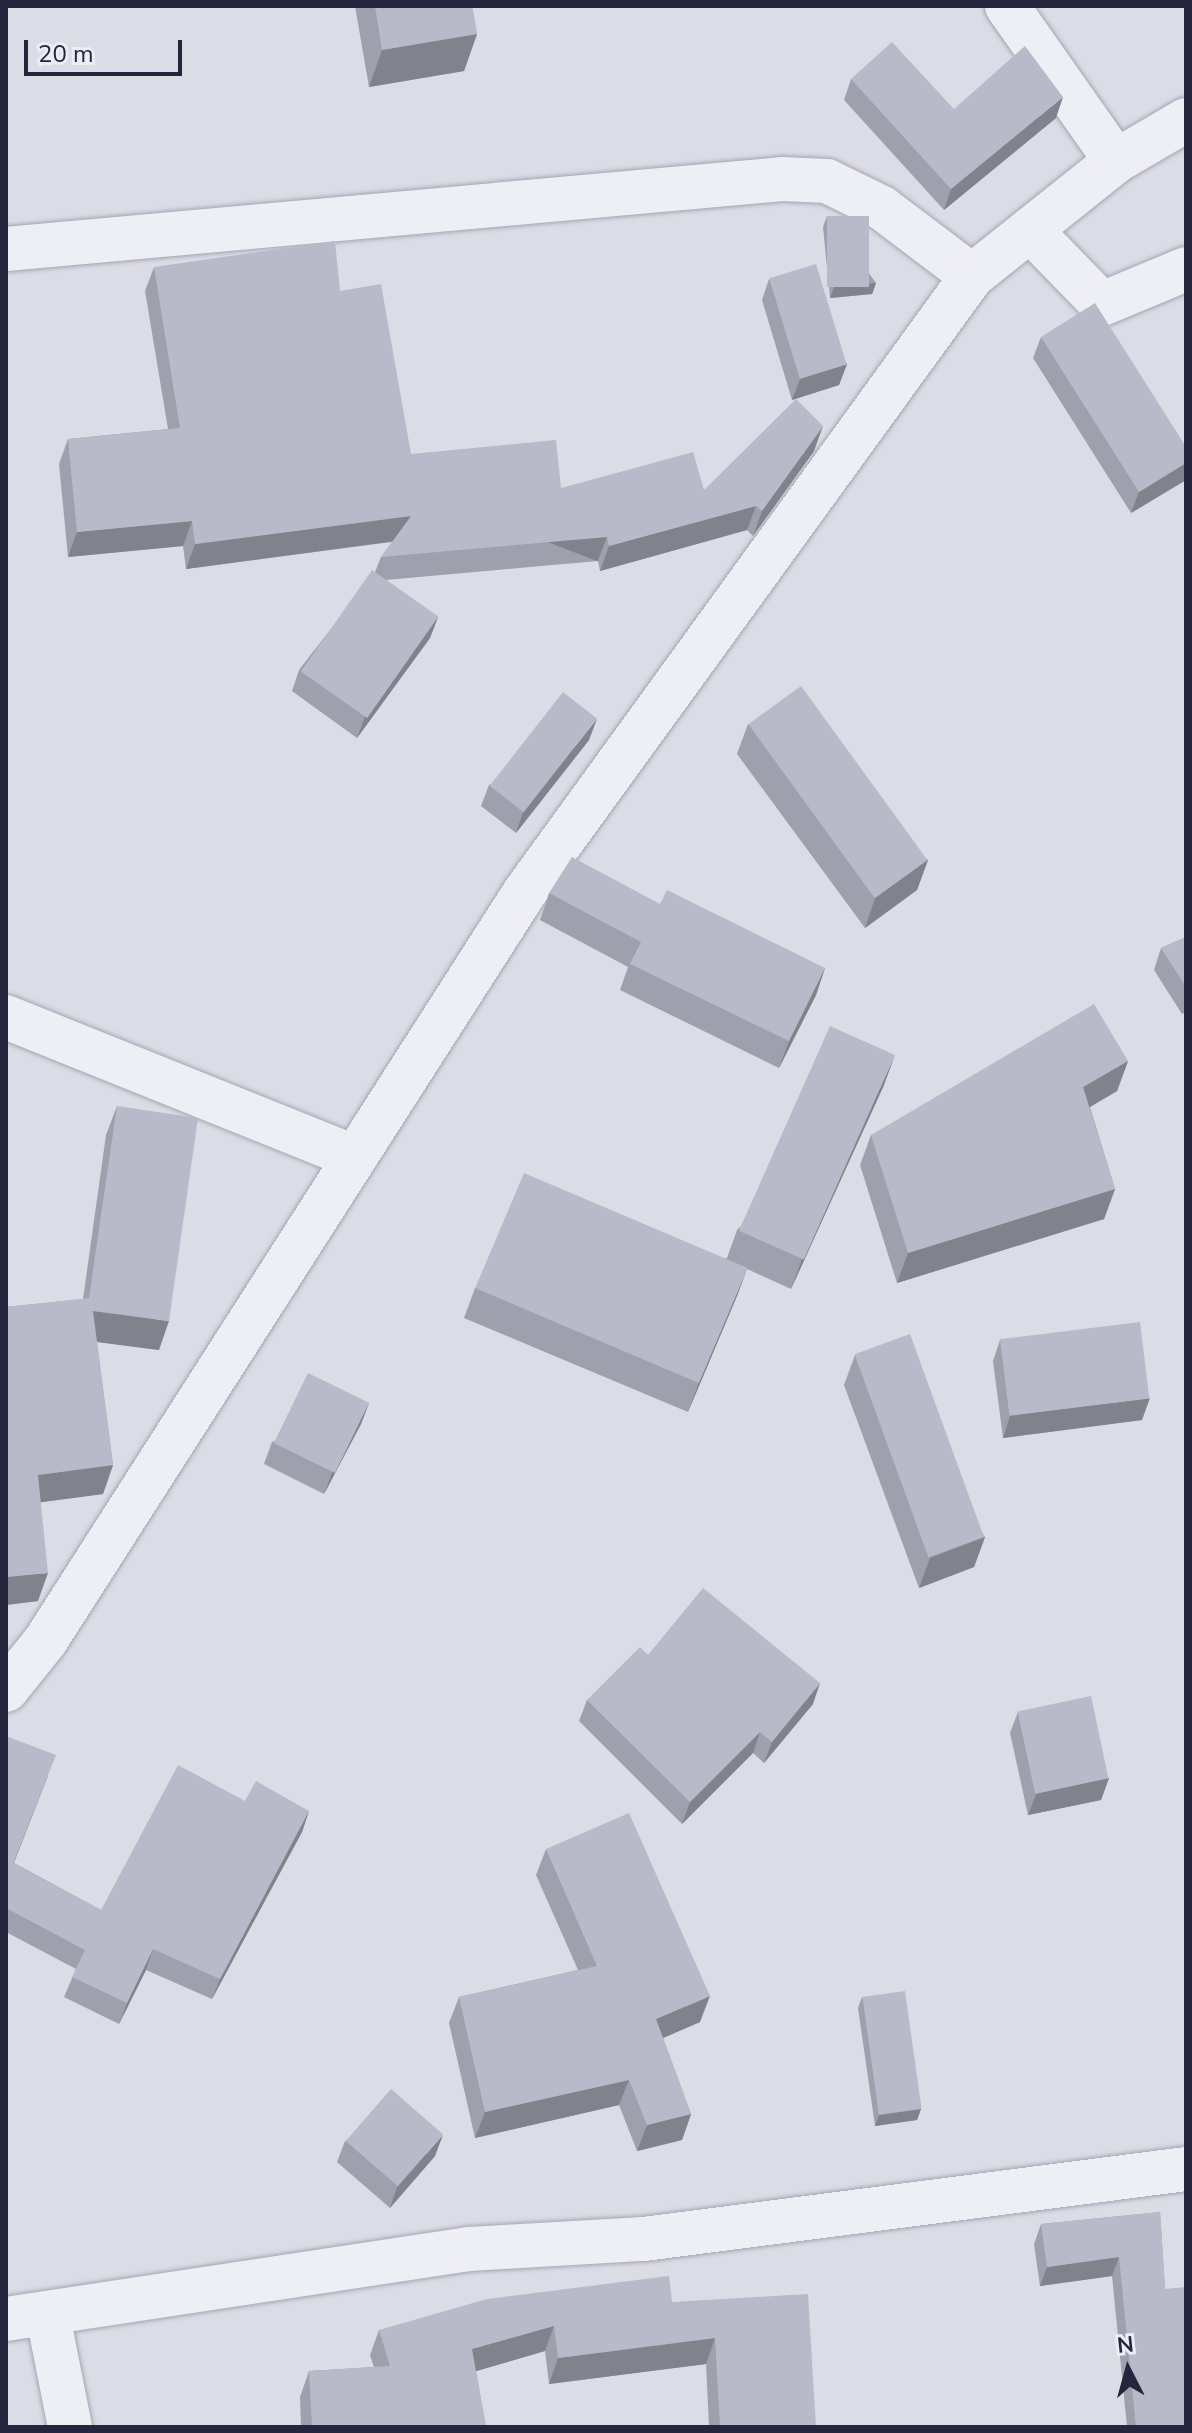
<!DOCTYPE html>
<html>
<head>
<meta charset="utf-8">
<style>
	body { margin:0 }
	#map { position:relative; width:1192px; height:2433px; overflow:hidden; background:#dcdce7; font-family:"Nunito Sans",sans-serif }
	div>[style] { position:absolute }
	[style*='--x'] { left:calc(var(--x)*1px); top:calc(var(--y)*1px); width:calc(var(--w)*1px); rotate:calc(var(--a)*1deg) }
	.roads { filter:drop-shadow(0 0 2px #a5a5b4) drop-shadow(0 0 2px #a5a5b4) }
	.minor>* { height:44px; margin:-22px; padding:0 22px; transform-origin:22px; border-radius:22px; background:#eeeff5 }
	.wall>* { inset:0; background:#9fa0ad }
	.shaded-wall>* { inset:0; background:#82828d; transform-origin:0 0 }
	.building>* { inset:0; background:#b9bac9; transform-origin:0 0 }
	span { translate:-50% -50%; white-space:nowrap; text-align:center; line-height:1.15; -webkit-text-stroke:8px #ebecf4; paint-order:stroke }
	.frame { position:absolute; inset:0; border:8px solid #25263d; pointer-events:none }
	.north { position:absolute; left:1088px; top:2329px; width:80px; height:80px; -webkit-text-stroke:6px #ebecf4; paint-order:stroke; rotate:354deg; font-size:22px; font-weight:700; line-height:32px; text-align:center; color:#25263d }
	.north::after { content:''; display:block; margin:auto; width:28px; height:36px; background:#25263d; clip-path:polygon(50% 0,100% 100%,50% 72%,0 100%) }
	.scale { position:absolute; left:24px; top:40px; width:158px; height:36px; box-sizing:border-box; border:4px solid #25263d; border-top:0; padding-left:10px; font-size:24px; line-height:28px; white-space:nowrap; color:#25263d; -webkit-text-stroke:6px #ebecf4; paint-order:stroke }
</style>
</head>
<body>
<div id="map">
	<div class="roads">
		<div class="minor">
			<div style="--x:1007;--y:6;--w:189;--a:54.9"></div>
			<div style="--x:1030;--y:230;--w:103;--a:45.8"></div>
			<div style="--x:1102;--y:304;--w:91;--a:-22.6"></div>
			<div style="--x:6;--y:249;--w:779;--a:-5.15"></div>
			<div style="--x:782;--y:179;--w:45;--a:2.5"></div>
			<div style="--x:827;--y:181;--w:61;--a:26.1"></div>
			<div style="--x:882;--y:208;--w:113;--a:37.1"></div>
			<div style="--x:972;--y:276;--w:184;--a:-38.6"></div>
			<div style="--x:1116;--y:161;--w:81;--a:-30.4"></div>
			<div style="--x:6;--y:1017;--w:371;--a:21.9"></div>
			<div style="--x:6;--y:1690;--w:64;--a:-51.3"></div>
			<div style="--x:46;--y:1640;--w:888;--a:-57.37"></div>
			<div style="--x:525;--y:892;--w:761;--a:-54.03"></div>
			<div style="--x:48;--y:2316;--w:113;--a:78.8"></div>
			<div style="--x:6;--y:2319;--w:468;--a:-8.6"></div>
			<div style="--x:469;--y:2249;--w:175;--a:-3.3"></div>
			<div style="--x:644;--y:2239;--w:547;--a:-7.36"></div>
		</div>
	</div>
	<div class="wall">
		<div style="clip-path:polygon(355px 6px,472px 6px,477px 34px,464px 71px,369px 87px)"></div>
		<div style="clip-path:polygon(851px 79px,954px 109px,1056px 118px,944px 210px,844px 100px)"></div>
		<div style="clip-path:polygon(827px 216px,876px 283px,872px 294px,830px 298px,823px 227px)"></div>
		<div style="clip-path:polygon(154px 267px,340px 291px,411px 454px,561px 488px,704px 490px,814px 451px,753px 536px,747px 530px,600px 571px,598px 561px,386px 580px,438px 617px,430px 638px,357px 738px,292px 691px,299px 670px,375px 572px,381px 557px,392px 542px,186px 569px,183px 546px,68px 557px,59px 464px,68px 439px,168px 429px,145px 291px)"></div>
		<div style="clip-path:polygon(769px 279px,847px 364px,839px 385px,792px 400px,762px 300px)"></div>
		<div style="clip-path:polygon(1041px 337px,1186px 447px,1186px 480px,1131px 513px,1033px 358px)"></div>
		<div style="clip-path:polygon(748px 724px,928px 860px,917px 890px,865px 928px,737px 754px)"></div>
		<div style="clip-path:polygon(589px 740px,516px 833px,481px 806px,489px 785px)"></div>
		<div style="clip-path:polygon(549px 893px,660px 904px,825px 968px,816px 995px,779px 1068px,620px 990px,628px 967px,540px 920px)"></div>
		<div style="clip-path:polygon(1186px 937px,1186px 1012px,1182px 1014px,1154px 970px,1161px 948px)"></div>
		<div style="clip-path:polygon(1128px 1061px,1117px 1091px,1090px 1107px,1115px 1189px,1104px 1219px,897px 1283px,860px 1165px,871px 1135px)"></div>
		<div style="clip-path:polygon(884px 1085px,791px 1289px,747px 1269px,737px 1296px,688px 1412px,464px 1318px,475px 1288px,727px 1258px,737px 1230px)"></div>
		<div style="clip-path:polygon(117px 1106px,159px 1350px,97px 1342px,113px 1465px,103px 1494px,41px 1502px,38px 1601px,6px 1605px,6px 1307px,83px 1299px,106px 1135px)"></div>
		<div style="clip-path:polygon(1000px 1340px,1142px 1420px,1003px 1438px,993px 1361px)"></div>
		<div style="clip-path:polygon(855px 1355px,985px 1537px,974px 1567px,919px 1588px,844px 1385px)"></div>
		<div style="clip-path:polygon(369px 1403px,361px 1424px,324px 1494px,264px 1464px,272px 1442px)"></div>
		<div style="clip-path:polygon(648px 1655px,813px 1704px,764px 1763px,753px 1753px,682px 1824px,579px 1721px,587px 1700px)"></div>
		<div style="clip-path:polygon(1018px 1712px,1109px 1778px,1101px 1800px,1028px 1815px,1010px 1733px)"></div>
		<div style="clip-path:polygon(6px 1736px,48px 1776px,14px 1863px,101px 1910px,245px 1801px,309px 1811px,302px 1832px,212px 1999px,146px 1970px,119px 2024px,64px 1997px,76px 1969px,6px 1932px)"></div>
		<div style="clip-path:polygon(546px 1849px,700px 2022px,663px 2038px,691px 2114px,682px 2140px,637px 2151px,619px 2105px,475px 2138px,449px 2023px,459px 1997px,578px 1970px,536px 1875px)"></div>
		<div style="clip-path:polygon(862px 1997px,921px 2109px,917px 2120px,875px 2126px,858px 2008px)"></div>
		<div style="clip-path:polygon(345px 2141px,435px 2156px,390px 2208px,337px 2162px)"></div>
		<div style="clip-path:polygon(1160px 2212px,1165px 2289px,1186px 2427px,1127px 2427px,1112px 2276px,1040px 2286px,1034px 2244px,1041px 2224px)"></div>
		<div style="clip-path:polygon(672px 2302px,816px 2427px,709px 2427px,706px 2364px,549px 2384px,545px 2351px,476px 2371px,486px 2427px,301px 2427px,300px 2397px,309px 2371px,374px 2367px,370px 2355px,379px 2330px)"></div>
	</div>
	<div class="shaded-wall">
		<div style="clip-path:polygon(477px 34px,464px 71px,369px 87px,382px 50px)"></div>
		<div style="clip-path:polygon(1063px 97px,1056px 118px,944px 210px,951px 189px)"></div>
		<div style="clip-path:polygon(876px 283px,872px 294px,830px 298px,834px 287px)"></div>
		<div style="clip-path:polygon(847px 364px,839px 385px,792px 400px,800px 379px)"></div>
		<div style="clip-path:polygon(823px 426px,814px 451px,753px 536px,762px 511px)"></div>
		<div style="clip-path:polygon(1186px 463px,1186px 480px,1131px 513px,1139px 492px)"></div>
		<div style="clip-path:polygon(756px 506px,747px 530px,600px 571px,609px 546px)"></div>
		<div style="clip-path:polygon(411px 516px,402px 540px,186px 569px,195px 544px)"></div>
		<div style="clip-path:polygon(192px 521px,183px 546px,68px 557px,77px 532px)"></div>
		<div style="left:607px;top:537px;width:26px;height:227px;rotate:111deg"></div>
		<div style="clip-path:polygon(438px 617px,430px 638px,357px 738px,365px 717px)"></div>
		<div style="clip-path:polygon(597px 719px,589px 740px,516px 833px,523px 812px)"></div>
		<div style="clip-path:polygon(928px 860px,917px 890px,865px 928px,875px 898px)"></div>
		<div style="clip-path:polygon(825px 968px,816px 995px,779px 1068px,789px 1041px)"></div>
		<div style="clip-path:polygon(895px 1055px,884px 1085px,791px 1289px,802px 1259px)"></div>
		<div style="clip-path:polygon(1128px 1061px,1117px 1091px,1073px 1117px,1083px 1087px)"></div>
		<div style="clip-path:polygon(1115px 1189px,1104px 1219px,897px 1283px,908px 1253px)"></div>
		<div style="clip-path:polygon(748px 1266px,737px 1296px,688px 1412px,699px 1382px)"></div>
		<div style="clip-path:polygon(93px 1311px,169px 1321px,159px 1350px,82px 1340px)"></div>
		<div style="clip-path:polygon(1150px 1398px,1142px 1420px,1003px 1438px,1010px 1416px)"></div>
		<div style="clip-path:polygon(369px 1403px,361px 1424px,324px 1494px,332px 1473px)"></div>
		<div style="clip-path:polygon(113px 1465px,103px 1494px,28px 1504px,38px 1475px)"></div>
		<div style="clip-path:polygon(985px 1537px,974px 1567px,919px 1588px,930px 1558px)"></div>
		<div style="clip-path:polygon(48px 1573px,38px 1601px,6px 1605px,6px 1577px)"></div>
		<div style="clip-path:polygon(820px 1683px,813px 1704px,764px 1763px,772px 1742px)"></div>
		<div style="clip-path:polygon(760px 1732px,753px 1753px,682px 1824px,690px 1802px)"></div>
		<div style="clip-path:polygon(1109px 1778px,1101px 1800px,1028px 1815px,1036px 1794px)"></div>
		<div style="clip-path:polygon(309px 1811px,302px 1832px,212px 1999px,220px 1979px)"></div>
		<div style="clip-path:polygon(153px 1949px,146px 1970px,119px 2024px,127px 2003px)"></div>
		<div style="clip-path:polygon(710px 1996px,700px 2022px,647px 2045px,656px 2019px)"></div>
		<div style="clip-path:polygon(629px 2080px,619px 2105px,475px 2138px,485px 2112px)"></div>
		<div style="clip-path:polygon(921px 2109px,917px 2120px,875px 2126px,879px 2115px)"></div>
		<div style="clip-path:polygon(691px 2114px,682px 2140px,637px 2151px,647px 2125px)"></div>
		<div style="clip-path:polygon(443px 2135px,435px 2156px,390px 2208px,397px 2187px)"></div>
		<div style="clip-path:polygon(1119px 2257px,1112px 2276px,1040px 2286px,1047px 2267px)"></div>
		<div style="clip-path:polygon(554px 2326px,545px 2351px,463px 2375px,472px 2349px)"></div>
		<div style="clip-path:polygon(715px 2338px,706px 2364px,549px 2384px,558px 2358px)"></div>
	</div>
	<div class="building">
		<div style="clip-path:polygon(375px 6px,472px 6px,477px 34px,382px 50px)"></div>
		<div style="clip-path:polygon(892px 42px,954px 109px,1025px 46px,1063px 97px,951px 189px,851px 79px)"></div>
		<div style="left:827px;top:216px;width:42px;height:71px"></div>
		<div style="clip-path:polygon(335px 241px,340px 291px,381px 284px,411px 454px,556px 440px,561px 488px,693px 452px,704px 490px,796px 399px,823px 426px,762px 511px,756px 506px,609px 546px,607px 537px,381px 557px,411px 516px,195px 544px,192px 521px,77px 532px,68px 439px,180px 428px,154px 267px)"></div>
		<div style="left:816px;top:264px;width:105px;height:49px;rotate:73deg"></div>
		<div style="clip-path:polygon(1095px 303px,1186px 447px,1186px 463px,1139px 492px,1041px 337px)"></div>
		<div style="left:372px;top:570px;width:81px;height:124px;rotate:35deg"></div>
		<div style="left:801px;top:686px;width:215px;height:65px;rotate:54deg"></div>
		<div style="left:563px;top:692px;width:43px;height:119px;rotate:38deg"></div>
		<div style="clip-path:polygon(572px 857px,660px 904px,667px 890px,825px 968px,789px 1041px,630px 964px,641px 942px,549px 893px)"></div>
		<div style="clip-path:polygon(1186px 937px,1186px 987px,1161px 948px)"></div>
		<div style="clip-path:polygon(1094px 1004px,1128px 1061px,1083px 1087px,1115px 1189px,908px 1253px,871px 1135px)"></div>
		<div style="left:830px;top:1026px;width:71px;height:224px;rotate:24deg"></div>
		<div style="clip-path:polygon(117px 1106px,198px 1118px,169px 1321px,93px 1311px,113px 1465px,38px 1475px,48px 1573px,6px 1577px,6px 1307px,89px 1298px)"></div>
		<div style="left:524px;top:1173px;width:243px;height:125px;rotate:23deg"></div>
		<div style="left:1140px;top:1322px;width:77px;height:141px;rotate:83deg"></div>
		<div style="left:910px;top:1334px;width:216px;height:59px;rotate:70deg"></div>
		<div style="left:308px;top:1373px;width:68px;height:78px;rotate:26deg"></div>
		<div style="clip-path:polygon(703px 1588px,820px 1683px,772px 1742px,760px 1732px,690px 1802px,587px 1700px,640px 1647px,648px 1655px)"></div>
		<div style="left:1091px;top:1696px;width:84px;height:75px;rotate:78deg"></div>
		<div style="clip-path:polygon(6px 1736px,56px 1755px,13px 1863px,101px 1910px,178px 1765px,245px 1801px,256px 1781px,309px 1811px,220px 1979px,153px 1949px,127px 2003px,72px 1977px,85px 1950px,6px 1908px)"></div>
		<div style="clip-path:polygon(629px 1813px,710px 1996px,656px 2019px,691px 2114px,647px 2125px,629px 2080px,485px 2112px,459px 1997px,597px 1966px,546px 1849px)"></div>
		<div style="left:905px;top:1991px;width:119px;height:43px;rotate:82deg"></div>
		<div style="left:391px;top:2089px;width:69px;height:69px;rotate:41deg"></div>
		<div style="clip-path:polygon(1160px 2212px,1165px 2289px,1186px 2287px,1186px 2427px,1136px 2427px,1119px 2257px,1047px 2267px,1041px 2224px)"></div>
		<div style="clip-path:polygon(669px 2276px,672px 2302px,808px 2294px,816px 2427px,720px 2427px,715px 2338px,558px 2358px,554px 2326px,472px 2349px,486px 2427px,312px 2427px,309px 2371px,390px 2366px,379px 2330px,487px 2299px)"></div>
	</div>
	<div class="frame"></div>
	<div class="north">N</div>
	<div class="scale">20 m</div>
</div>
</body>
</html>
